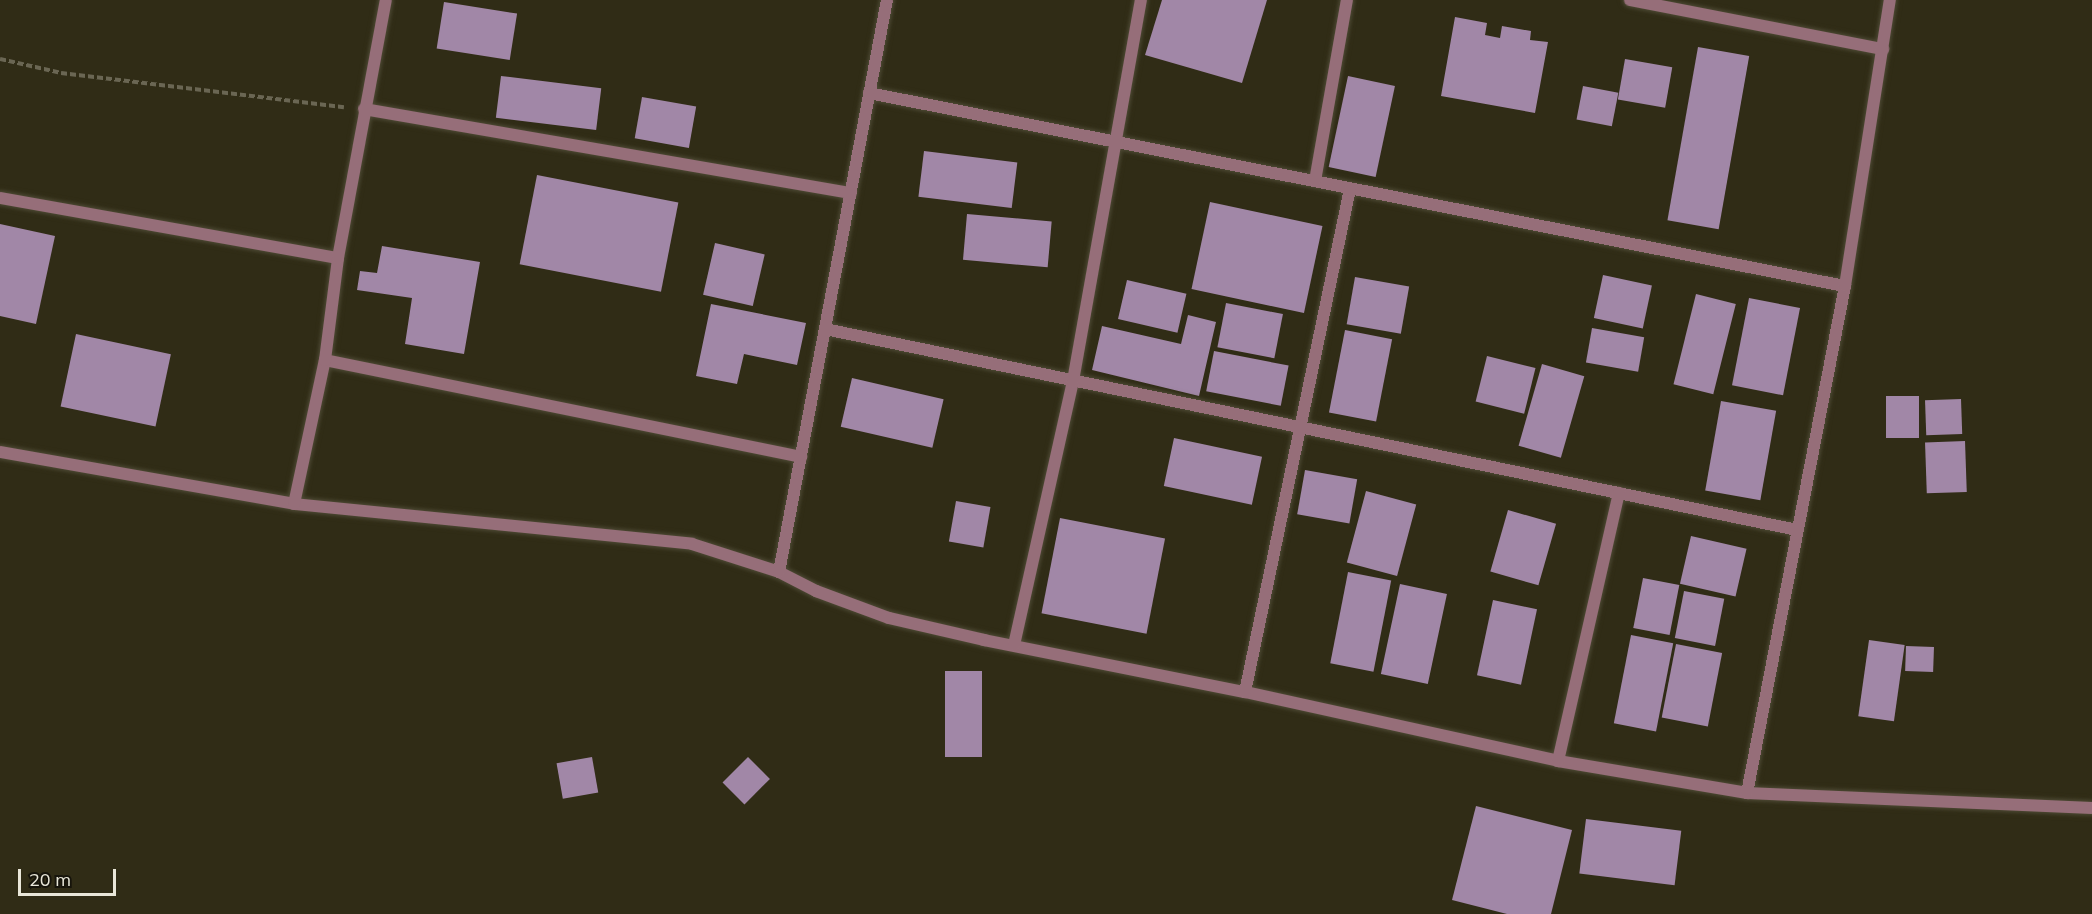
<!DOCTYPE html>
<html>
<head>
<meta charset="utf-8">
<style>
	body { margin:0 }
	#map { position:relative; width:2092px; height:914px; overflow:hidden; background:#302c16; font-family:Mulish,sans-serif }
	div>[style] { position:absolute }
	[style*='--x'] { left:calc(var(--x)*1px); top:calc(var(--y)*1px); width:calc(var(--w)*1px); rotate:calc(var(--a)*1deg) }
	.building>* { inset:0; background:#a187a7; transform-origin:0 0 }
	.path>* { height:4px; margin-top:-2px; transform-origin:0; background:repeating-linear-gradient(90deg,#6a6653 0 6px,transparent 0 9px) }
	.roads { filter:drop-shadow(0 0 2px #4e4a35) drop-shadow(0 0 2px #4e4a35) }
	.street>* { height:12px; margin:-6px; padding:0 6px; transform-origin:6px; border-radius:6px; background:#966e79 }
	span { translate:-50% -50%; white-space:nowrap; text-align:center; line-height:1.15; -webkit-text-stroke:6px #16140b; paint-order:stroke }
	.scale { position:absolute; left:18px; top:869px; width:98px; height:27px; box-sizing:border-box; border:3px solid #e9e7d9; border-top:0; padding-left:8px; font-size:18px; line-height:21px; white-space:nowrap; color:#e9e7d9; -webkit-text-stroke:4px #16140b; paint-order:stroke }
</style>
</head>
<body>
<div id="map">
	<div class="building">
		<div style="clip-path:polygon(1162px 0,1267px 0,1242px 83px,1145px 55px)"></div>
		<div style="left:444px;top:2px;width:74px;height:47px;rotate:9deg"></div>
		<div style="clip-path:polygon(1455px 17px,1487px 23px,1485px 35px,1500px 38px,1502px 26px,1531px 31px,1530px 40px,1548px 42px,1535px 113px,1441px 96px)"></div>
		<div style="left:1698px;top:47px;width:52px;height:176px;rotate:10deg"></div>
		<div style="left:1625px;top:59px;width:48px;height:41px;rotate:10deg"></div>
		<div style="left:501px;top:76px;width:101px;height:42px;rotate:7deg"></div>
		<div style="left:1348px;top:76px;width:48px;height:93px;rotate:12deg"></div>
		<div style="left:1583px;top:86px;width:36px;height:34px;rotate:11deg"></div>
		<div style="left:642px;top:97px;width:55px;height:42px;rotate:10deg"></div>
		<div style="left:924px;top:151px;width:94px;height:46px;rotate:7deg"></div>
		<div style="left:537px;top:175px;width:144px;height:91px;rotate:11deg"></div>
		<div style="left:1210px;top:202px;width:115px;height:89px;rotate:12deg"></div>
		<div style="left:967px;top:214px;width:85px;height:46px;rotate:5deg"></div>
		<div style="clip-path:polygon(0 224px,55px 236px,36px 324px,0 316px)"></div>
		<div style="left:715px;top:243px;width:51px;height:53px;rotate:13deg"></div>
		<div style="clip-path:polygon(382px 246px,480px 262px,464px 354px,405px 344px,412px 298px,357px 290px,360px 271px,377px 273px)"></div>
		<div style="left:1603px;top:275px;width:50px;height:44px;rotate:12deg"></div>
		<div style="left:1355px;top:277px;width:55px;height:48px;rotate:10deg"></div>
		<div style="left:1127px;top:280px;width:61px;height:40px;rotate:13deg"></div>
		<div style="left:1696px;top:294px;width:41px;height:93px;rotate:14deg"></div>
		<div style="left:1749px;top:298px;width:52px;height:89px;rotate:11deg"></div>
		<div style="left:1226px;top:303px;width:58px;height:45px;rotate:11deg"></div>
		<div style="clip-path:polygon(711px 304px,806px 323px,797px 365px,744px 354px,737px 384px,696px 376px)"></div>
		<div style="clip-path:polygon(1188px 315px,1216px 322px,1199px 396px,1092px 370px,1102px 326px,1181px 344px)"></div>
		<div style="left:1592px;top:328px;width:53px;height:35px;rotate:10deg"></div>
		<div style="left:1345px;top:330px;width:48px;height:84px;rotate:11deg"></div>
		<div style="left:76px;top:334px;width:97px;height:74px;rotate:12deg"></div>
		<div style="left:1214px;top:351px;width:76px;height:41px;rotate:11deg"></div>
		<div style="left:1487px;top:356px;width:50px;height:47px;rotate:14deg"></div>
		<div style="left:1542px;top:364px;width:44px;height:85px;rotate:16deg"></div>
		<div style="left:852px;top:378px;width:94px;height:50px;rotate:13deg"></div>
		<div style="left:1886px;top:396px;width:33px;height:42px"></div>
		<div style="left:1961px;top:399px;width:35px;height:36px;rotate:88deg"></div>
		<div style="left:1721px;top:401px;width:56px;height:91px;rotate:10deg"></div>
		<div style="left:1174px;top:438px;width:90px;height:49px;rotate:12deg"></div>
		<div style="left:1965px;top:441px;width:51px;height:40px;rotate:88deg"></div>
		<div style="left:1305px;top:470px;width:53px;height:45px;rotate:10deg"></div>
		<div style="left:1366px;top:491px;width:52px;height:74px;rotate:15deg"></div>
		<div style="left:956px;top:501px;width:35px;height:41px;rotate:10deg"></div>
		<div style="left:1508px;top:510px;width:50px;height:64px;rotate:16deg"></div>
		<div style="left:1060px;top:518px;width:107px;height:97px;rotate:11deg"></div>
		<div style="left:1691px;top:536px;width:57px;height:49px;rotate:13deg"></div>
		<div style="left:1348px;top:572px;width:44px;height:93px;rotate:11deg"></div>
		<div style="left:1643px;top:578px;width:37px;height:51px;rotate:11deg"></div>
		<div style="left:1400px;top:584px;width:48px;height:92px;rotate:12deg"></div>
		<div style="left:1684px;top:591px;width:41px;height:48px;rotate:11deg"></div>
		<div style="left:1493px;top:600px;width:45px;height:77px;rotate:12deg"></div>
		<div style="left:1631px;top:635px;width:43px;height:90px;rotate:11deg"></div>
		<div style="left:1869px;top:640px;width:36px;height:77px;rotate:8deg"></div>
		<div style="left:1676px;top:644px;width:47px;height:75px;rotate:11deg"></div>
		<div style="left:1906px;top:646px;width:28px;height:25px;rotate:2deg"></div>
		<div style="left:945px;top:671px;width:37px;height:86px"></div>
		<div style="left:592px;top:757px;width:36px;height:36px;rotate:80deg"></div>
		<div style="left:748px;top:757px;width:31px;height:36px;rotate:45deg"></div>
		<div style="clip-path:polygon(1476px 806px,1572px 830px,1551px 914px,1507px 914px,1452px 900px)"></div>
		<div style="left:1586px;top:819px;width:96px;height:55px;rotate:7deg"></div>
	</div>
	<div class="path">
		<div style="--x:0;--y:59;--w:63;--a:12.9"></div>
		<div style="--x:61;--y:73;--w:285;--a:6.9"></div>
	</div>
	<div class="roads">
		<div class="street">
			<div style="--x:1630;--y:0;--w:258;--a:11"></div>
			<div style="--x:869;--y:93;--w:995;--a:11.19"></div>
			<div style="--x:364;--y:109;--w:494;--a:9.8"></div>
			<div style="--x:1315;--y:181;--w:184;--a:-80"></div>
			<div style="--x:0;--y:198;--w:343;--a:10.1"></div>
			<div style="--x:825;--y:329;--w:993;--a:11.68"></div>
			<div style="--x:325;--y:360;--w:486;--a:11.5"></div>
			<div style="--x:0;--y:452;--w:299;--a:10"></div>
			<div style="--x:294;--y:504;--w:400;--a:5.7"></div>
			<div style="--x:692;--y:544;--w:91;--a:17.8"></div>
			<div style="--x:779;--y:572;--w:42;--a:27.2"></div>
			<div style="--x:816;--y:591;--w:78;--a:20.3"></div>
			<div style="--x:889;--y:618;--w:98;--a:13"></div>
			<div style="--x:984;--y:640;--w:266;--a:11.3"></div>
			<div style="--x:1245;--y:692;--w:321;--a:12.4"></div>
			<div style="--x:1558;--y:761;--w:192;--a:9.6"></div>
			<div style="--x:1747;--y:793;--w:345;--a:2.5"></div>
			<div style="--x:294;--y:504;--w:147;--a:-77.9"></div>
			<div style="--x:325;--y:360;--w:103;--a:-82.7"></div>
			<div style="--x:338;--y:258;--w:262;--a:-79.5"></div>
			<div style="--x:779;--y:572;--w:582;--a:-79.31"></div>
			<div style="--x:1014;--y:645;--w:271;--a:-77.4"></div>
			<div style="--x:1073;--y:381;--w:387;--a:-79.9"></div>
			<div style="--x:1245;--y:692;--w:514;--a:-78.21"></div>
			<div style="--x:1558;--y:761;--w:275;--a:-77.2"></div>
			<div style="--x:1747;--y:793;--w:516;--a:-79.06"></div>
			<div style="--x:1845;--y:286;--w:290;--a:-81.1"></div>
		</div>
	</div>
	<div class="scale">20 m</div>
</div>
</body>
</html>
